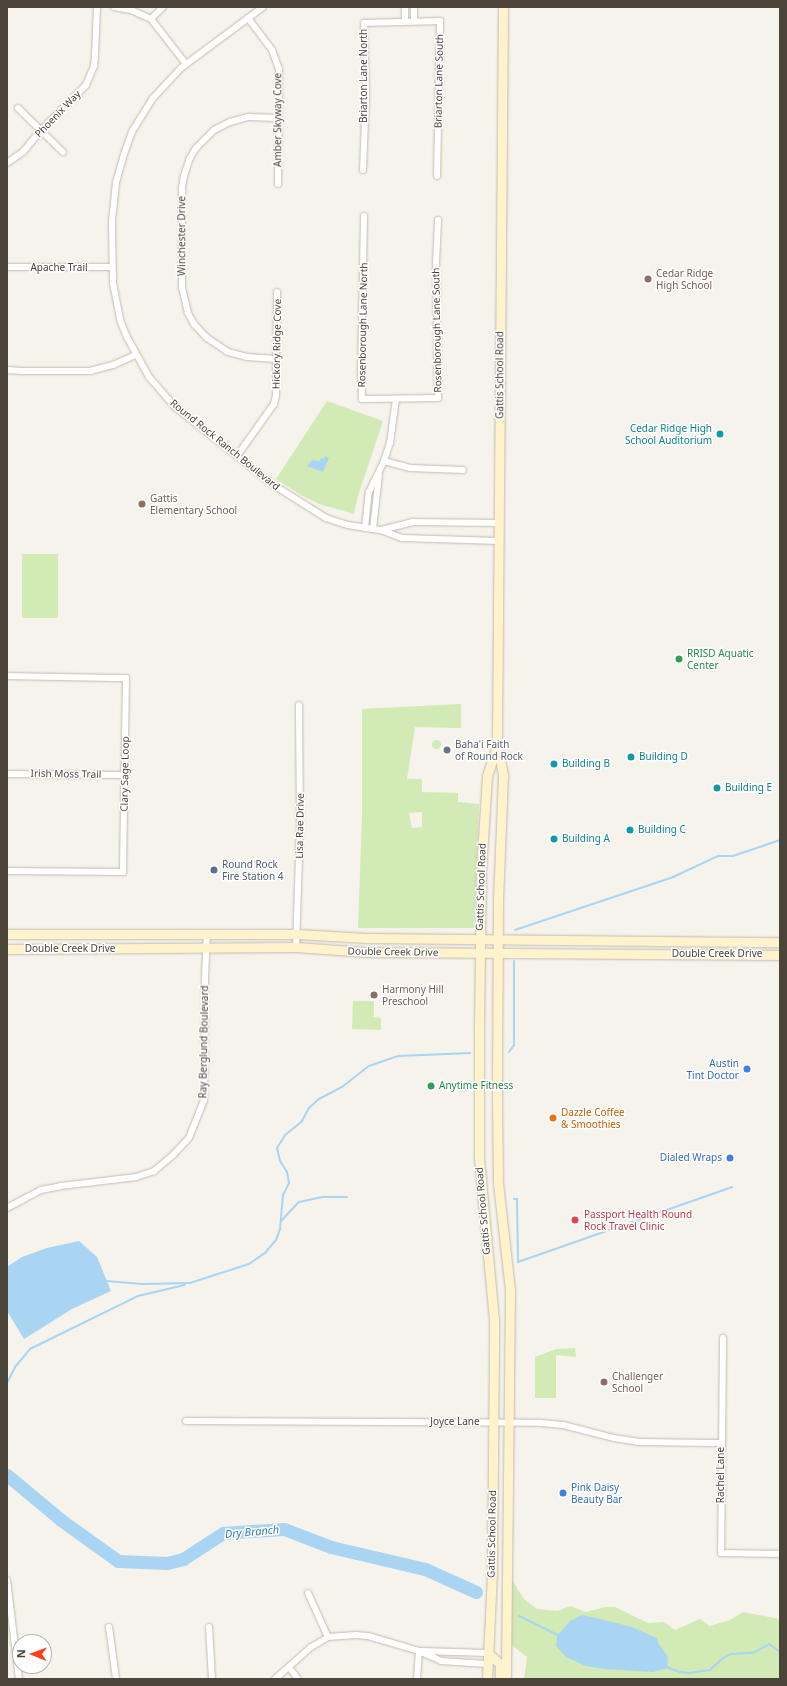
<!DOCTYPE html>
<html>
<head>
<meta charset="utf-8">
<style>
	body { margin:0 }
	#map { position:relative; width:787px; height:1686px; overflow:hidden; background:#f6f3ec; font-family:"Noto Sans",sans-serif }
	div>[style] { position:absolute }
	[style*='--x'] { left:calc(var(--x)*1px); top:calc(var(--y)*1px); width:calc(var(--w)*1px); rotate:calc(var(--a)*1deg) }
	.green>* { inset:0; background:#d2eab5; transform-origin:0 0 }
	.round { border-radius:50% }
	.water>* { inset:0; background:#a9d4f2 }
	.stream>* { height:2px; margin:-1px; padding:0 1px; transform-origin:1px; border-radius:1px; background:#a9d4f2 }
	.river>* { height:13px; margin:-6.5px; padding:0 6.5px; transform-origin:6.5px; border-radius:6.5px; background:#a9d4f2 }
	.roads { filter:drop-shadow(0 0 1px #c2bbae) drop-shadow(0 0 1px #c2bbae) }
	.street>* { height:6px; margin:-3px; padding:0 3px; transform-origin:3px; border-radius:3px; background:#fff }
	.secondary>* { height:9px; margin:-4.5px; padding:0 4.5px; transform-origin:4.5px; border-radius:4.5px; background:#fff3cd }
	.dots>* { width:11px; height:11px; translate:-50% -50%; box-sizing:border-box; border:2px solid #fff; border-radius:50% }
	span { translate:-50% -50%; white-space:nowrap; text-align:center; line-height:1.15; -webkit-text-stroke:3px #fff; paint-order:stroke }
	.street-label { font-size:10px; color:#4b4439 }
	.education-label { font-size:10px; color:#785e54 }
	.left { translate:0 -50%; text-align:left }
	.culture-label { font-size:10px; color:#0d838f }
	.right { translate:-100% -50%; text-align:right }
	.leisure-label { font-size:10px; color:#27864d }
	.worship-label { font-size:10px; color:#5b616d }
	.service-label { font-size:10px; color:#4e5e75 }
	.shop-label { font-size:10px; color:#366cbe }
	.food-label { font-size:10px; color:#c56008 }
	.health-label { font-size:10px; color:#be3a42 }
	.water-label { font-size:11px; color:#2e7ab2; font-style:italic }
	.frame { position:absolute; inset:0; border:8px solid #4b4439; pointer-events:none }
	.north { position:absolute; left:12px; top:1634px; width:40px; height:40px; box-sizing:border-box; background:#fff; border:1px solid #b7b4b0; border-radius:50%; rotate:271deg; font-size:11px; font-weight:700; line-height:16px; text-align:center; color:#4b4439 }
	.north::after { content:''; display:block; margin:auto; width:14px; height:18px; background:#fc3f1d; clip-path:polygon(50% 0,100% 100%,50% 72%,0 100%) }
</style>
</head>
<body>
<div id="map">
	<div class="green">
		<div style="clip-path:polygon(327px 401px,383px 421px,358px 496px,354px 514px,319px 504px,301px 495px,276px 479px)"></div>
		<div style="left:22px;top:554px;width:36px;height:64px"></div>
		<div style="clip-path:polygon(evenodd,461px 704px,461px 728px,415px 727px,407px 779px,422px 779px,422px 792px,458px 793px,458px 802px,479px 804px,474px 928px,358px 928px,362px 816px,362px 709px,461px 704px,422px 812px,422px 827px,412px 828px,409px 813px,422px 812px)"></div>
		<div class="round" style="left:431.5px;top:739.5px;width:9px;height:9px"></div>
		<div style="clip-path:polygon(353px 1001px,374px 1001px,374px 1015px,372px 1017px,381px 1018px,381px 1030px,352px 1029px)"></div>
		<div style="clip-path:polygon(575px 1348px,576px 1357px,556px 1355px,556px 1398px,535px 1398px,535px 1357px,556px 1349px)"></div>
		<div style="clip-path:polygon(507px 1572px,524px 1599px,537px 1609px,558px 1611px,570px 1606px,586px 1612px,605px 1607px,615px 1607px,648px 1623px,664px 1622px,675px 1630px,700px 1619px,710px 1626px,730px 1620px,743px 1612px,780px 1619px,780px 1679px,524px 1679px,527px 1657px,513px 1646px,505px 1632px,502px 1616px,502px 1590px)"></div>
	</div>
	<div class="water">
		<div style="clip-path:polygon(325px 456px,329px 458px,323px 472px,307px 466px,312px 460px,320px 461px,321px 458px,324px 459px)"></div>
		<div style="clip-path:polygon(79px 1241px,97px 1257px,111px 1291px,72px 1309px,24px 1339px,7px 1311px,7px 1267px,22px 1257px,47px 1248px)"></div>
		<div style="clip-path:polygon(582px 1615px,629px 1626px,657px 1638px,658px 1643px,668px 1657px,667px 1668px,653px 1672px,605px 1669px,586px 1666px,566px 1657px,556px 1646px,557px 1636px,570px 1621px)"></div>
	</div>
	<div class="stream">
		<div style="--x:515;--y:930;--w:167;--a:-18.5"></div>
		<div style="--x:673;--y:877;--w:50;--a:-25"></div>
		<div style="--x:718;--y:856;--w:15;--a:0"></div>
		<div style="--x:733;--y:856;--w:50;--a:-18.8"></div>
		<div style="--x:509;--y:1052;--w:9;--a:-54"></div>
		<div style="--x:514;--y:1045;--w:84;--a:-90"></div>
		<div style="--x:514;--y:1199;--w:3;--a:0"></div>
		<div style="--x:517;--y:1199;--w:63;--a:89.1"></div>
		<div style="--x:518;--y:1262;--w:227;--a:-19.3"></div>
		<div style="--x:281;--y:1221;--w:26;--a:-47"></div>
		<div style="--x:299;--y:1202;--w:25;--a:-12"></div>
		<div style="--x:323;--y:1197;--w:24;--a:0"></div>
		<div style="--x:107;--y:1281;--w:37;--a:5"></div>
		<div style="--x:144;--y:1284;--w:46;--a:-1.2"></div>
		<div style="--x:190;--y:1283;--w:62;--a:-17.9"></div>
		<div style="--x:249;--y:1264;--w:19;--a:-35"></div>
		<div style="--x:265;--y:1253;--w:17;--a:-50"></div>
		<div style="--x:276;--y:1240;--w:12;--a:-70"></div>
		<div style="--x:280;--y:1229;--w:34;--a:-85"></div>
		<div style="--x:283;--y:1195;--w:13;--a:-63"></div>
		<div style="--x:289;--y:1183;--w:11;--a:-100"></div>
		<div style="--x:287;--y:1172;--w:13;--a:-122"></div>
		<div style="--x:280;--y:1161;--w:13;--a:-103"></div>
		<div style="--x:277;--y:1148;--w:15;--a:-58"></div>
		<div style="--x:285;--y:1135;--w:22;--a:-39"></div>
		<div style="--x:302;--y:1121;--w:15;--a:-62"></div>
		<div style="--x:309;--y:1108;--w:13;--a:-42"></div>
		<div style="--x:319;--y:1099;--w:26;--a:-28"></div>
		<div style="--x:342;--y:1087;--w:34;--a:-38"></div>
		<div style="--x:369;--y:1066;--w:31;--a:-19"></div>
		<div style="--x:398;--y:1056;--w:72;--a:-2.4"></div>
		<div style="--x:7;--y:1383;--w:18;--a:-63"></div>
		<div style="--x:15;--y:1367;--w:23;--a:-50"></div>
		<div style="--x:30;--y:1349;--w:120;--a:-26.1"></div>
		<div style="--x:138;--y:1296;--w:48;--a:-13.2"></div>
		<div style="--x:519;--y:1616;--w:43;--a:26"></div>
		<div style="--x:666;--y:1667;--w:15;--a:20"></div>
		<div style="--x:680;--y:1672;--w:9;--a:6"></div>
		<div style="--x:689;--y:1673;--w:21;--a:-8"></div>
		<div style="--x:710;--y:1670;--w:18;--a:-43"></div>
		<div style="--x:723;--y:1658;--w:9;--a:-27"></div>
		<div style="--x:731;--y:1654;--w:22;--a:-3"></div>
		<div style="--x:753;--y:1653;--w:18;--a:-29"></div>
		<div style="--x:769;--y:1644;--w:14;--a:36"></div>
	</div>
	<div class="river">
		<div style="--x:7;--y:1475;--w:70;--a:39.8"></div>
		<div style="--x:61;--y:1520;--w:70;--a:35.7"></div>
		<div style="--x:118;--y:1561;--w:49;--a:2.3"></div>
		<div style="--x:167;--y:1563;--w:16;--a:-14"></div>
		<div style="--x:183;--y:1559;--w:48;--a:-33"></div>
		<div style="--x:223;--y:1533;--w:61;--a:-3.8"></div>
		<div style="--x:284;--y:1529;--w:50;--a:21"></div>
		<div style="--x:331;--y:1547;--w:97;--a:13.2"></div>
		<div style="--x:425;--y:1569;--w:56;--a:24.3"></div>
	</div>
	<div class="roads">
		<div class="street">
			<div style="--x:114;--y:7;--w:17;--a:10"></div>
			<div style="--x:131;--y:10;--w:22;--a:24"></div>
			<div style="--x:151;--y:19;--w:57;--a:52.1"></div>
			<div style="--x:263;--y:7;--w:102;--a:143.4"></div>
			<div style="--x:181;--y:68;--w:41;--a:133"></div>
			<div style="--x:153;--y:98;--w:40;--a:122"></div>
			<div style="--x:132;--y:132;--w:20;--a:110"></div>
			<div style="--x:125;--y:151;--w:33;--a:106"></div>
			<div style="--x:116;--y:183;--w:39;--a:96"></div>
			<div style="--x:112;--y:222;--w:61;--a:89.1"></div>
			<div style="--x:113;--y:283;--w:38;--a:79"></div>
			<div style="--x:120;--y:320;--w:18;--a:68"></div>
			<div style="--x:127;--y:337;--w:46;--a:61.2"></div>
			<div style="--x:149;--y:377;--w:40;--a:49"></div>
			<div style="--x:175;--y:407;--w:124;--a:38.4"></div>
			<div style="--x:272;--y:484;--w:64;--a:32.2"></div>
			<div style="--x:326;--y:518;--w:23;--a:18"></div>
			<div style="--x:348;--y:525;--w:33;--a:9"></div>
			<div style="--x:381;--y:530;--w:22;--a:21"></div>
			<div style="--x:402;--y:538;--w:97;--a:1.8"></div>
			<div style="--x:405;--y:7;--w:14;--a:90"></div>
			<div style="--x:414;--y:7;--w:14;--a:90"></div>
			<div style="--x:248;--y:18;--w:40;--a:53"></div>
			<div style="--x:272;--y:50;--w:20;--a:70"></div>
			<div style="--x:279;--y:69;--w:115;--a:90.5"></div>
			<div style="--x:151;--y:19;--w:17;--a:-45"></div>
			<div style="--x:18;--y:108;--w:63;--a:44.4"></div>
			<div style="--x:7;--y:163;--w:19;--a:-35"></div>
			<div style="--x:23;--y:152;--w:27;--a:-51"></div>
			<div style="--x:40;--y:131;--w:65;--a:-45"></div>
			<div style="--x:86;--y:85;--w:21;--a:-67"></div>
			<div style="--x:94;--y:66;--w:10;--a:-84"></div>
			<div style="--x:95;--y:56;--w:49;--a:-87.7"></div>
			<div style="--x:363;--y:170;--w:75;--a:-87.7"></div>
			<div style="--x:366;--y:95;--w:72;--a:-91.6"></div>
			<div style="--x:364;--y:23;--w:76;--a:-1.5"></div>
			<div style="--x:440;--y:21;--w:155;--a:91.1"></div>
			<div style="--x:364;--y:216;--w:153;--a:91.1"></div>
			<div style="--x:361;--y:369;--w:30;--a:88"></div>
			<div style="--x:362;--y:399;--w:76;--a:-0.8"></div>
			<div style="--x:438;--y:398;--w:135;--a:-90.8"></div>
			<div style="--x:436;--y:263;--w:43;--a:-87.3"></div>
			<div style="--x:7;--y:267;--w:104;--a:0"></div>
			<div style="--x:276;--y:359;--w:29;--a:-176"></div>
			<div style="--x:247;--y:357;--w:20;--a:-165"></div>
			<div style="--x:228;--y:352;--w:25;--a:-146"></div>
			<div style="--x:207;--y:338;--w:19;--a:-133"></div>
			<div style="--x:194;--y:324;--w:13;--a:-119"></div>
			<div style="--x:188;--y:313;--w:26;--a:-103"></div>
			<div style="--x:182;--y:288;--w:100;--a:-90"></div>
			<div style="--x:182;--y:188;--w:12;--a:-81"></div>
			<div style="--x:184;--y:176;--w:19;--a:-72"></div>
			<div style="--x:190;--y:158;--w:12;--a:-59"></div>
			<div style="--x:196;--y:148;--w:25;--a:-45"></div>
			<div style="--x:214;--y:130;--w:18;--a:-27"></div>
			<div style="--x:230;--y:122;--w:19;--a:-16"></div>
			<div style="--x:248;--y:117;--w:30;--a:2"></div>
			<div style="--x:7;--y:370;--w:15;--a:4"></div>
			<div style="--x:22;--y:371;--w:68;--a:0"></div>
			<div style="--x:90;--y:371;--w:24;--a:-15"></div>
			<div style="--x:113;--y:365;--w:24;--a:-24"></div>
			<div style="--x:237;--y:456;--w:64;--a:-54.6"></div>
			<div style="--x:274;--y:404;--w:9;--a:-77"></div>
			<div style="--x:276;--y:395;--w:103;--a:-89.4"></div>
			<div style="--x:384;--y:461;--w:27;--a:15"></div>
			<div style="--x:410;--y:468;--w:53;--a:2.2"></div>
			<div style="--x:365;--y:528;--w:36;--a:-84"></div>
			<div style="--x:369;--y:492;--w:34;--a:-64"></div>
			<div style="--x:384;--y:461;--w:19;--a:-72"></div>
			<div style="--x:390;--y:443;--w:44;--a:-82.2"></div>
			<div style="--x:373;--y:529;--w:54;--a:-83.7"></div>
			<div style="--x:381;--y:530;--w:34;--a:-14"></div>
			<div style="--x:414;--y:522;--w:85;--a:0.7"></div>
			<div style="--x:7;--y:676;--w:119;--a:1"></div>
			<div style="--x:126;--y:678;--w:194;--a:90.9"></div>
			<div style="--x:123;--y:872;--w:116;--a:-179.5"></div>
			<div style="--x:7;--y:774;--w:118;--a:0.5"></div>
			<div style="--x:296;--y:947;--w:123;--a:-88.1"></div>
			<div style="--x:300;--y:824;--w:119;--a:-90.5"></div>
			<div style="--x:7;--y:1208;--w:38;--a:-28"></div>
			<div style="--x:41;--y:1190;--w:20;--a:-11"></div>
			<div style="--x:61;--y:1186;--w:76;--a:-6.8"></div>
			<div style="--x:136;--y:1177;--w:19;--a:-18"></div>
			<div style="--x:154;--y:1171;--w:25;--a:-40"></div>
			<div style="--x:173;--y:1155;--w:23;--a:-47"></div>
			<div style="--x:189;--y:1138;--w:41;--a:-68.5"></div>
			<div style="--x:204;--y:1100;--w:123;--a:-89.5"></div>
			<div style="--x:205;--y:977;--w:44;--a:-87.4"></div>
			<div style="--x:723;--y:1338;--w:215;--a:90.5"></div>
			<div style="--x:721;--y:1553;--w:59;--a:1"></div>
			<div style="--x:186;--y:1421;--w:355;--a:0.3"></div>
			<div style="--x:541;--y:1423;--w:22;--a:5"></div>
			<div style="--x:563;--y:1425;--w:53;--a:14.3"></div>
			<div style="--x:614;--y:1438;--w:26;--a:9"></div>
			<div style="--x:640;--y:1442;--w:81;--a:0.7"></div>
			<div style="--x:7;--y:1580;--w:100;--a:83.1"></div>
			<div style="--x:308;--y:1593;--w:48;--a:65.6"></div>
			<div style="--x:109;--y:1627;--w:52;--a:82.3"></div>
			<div style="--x:209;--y:1627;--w:52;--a:86.7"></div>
			<div style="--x:422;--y:1651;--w:66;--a:1.7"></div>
			<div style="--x:289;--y:1667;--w:15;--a:53"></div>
			<div style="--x:275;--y:1679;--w:48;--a:-41.6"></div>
			<div style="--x:311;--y:1647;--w:20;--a:-30"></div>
			<div style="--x:328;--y:1637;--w:28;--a:-4"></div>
			<div style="--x:356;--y:1635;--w:12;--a:5"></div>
			<div style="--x:368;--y:1636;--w:53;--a:16.4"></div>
			<div style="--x:419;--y:1651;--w:24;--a:24"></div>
			<div style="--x:441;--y:1661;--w:46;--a:3.7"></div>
			<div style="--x:417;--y:1679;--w:28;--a:-86"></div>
		</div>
		<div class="secondary">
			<div style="--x:503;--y:7;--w:737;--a:90.47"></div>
			<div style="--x:497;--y:744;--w:33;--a:79"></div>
			<div style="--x:503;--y:776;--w:122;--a:92.3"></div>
			<div style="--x:498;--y:898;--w:196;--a:90.3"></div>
			<div style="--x:497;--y:1094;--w:89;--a:89.4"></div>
			<div style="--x:498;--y:1183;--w:108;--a:83.6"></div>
			<div style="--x:510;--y:1290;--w:389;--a:90.6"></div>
			<div style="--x:7;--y:934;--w:290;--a:0"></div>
			<div style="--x:297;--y:934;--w:69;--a:3.3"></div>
			<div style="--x:366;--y:938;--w:414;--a:0.6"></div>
			<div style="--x:7;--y:949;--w:289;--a:-0.4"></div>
			<div style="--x:296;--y:947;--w:70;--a:4.1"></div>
			<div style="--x:366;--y:952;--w:414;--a:0.4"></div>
			<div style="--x:488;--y:1653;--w:16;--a:43"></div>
			<div style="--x:500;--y:1664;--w:12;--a:90"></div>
			<div style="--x:487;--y:1679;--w:106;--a:-87.3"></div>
			<div style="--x:492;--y:1573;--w:253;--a:-89.5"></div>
			<div style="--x:494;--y:1320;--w:164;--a:-95.3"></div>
			<div style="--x:479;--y:1157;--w:127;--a:-90"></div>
			<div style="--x:479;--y:1030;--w:159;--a:-89.3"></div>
			<div style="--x:481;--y:871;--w:95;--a:-86.4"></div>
			<div style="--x:487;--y:776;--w:33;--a:-72"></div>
		</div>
	</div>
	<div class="dots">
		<div style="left:648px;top:279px;background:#8d6e63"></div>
		<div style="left:720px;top:434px;background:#0f9aa8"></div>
		<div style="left:142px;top:504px;background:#8d6e63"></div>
		<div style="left:679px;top:659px;background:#2e9e5b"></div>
		<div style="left:447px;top:750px;background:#6b7280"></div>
		<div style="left:631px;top:757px;background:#0f9aa8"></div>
		<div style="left:554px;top:764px;background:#0f9aa8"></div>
		<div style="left:717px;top:788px;background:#0f9aa8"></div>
		<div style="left:630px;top:830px;background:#0f9aa8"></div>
		<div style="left:554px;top:839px;background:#0f9aa8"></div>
		<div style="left:214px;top:870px;background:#5c6f8a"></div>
		<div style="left:374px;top:995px;background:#8d6e63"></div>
		<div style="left:747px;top:1069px;background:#3f7fe0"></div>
		<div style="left:431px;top:1086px;background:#2e9e5b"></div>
		<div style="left:553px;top:1118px;background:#e8710a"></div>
		<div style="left:730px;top:1158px;background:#3f7fe0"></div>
		<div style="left:575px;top:1220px;background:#e0444e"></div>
		<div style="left:604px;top:1382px;background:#8d6e63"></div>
		<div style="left:563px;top:1493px;background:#3f7fe0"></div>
	</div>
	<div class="street-label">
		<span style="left:364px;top:76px;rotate:-90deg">Briarton Lane North</span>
		<span style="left:439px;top:81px;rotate:-89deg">Briarton Lane South</span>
		<span style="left:58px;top:114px;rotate:-46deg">Phoenix Way</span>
		<span style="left:278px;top:120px;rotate:-90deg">Amber Skyway Cove</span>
		<span style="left:182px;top:236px;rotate:-90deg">Winchester Drive</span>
		<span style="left:59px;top:268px">Apache Trail</span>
		<span style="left:363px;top:325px;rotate:-89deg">Rosenborough Lane North</span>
		<span style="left:437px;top:330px;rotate:-91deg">Rosenborough Lane South</span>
		<span style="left:277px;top:344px;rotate:-89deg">Hickory Ridge Cove</span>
		<span style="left:500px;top:375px;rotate:-90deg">Gattis School Road</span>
		<span style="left:225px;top:445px;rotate:39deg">Round Rock Ranch Boulevard</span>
		<span style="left:66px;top:774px;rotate:1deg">Irish Moss Trail</span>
		<span style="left:125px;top:774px;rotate:-89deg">Clary Sage Loop</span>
		<span style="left:300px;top:826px;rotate:-89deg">Lisa Rae Drive</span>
		<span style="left:481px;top:887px;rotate:-88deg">Gattis School Road</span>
		<span style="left:70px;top:949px">Double Creek Drive</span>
		<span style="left:393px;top:952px;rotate:1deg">Double Creek Drive</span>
		<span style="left:717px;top:954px">Double Creek Drive</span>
		<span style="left:204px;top:1042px;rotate:-89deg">Ray Berglund Boulevard</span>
		<span style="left:483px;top:1211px;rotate:-95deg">Gattis School Road</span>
		<span style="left:455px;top:1422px">Joyce Lane</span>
		<span style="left:721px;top:1475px;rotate:-90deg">Rachel Lane</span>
		<span style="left:492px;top:1534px;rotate:-89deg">Gattis School Road</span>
	</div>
	<div class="education-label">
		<span class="left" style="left:656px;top:279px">Cedar Ridge<br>High School</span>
		<span class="left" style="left:150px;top:504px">Gattis<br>Elementary School</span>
		<span class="left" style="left:382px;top:995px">Harmony Hill<br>Preschool</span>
		<span class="left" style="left:612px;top:1382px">Challenger<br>School</span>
	</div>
	<div class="culture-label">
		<span class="right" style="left:712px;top:434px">Cedar Ridge High<br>School Auditorium</span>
		<span class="left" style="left:639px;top:757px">Building D</span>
		<span class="left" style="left:562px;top:764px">Building B</span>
		<span class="left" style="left:725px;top:788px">Building E</span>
		<span class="left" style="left:638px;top:830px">Building C</span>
		<span class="left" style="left:562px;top:839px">Building A</span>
	</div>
	<div class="leisure-label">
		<span class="left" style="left:687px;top:659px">RRISD Aquatic<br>Center</span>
		<span class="left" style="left:439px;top:1086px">Anytime Fitness</span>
	</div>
	<div class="worship-label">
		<span class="left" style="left:455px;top:750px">Baha'i Faith<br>of Round Rock</span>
	</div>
	<div class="service-label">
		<span class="left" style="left:222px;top:870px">Round Rock<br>Fire Station 4</span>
	</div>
	<div class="shop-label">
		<span class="right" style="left:739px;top:1069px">Austin<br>Tint Doctor</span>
		<span class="right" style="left:722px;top:1158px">Dialed Wraps</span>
		<span class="left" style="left:571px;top:1493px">Pink Daisy<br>Beauty Bar</span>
	</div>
	<div class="food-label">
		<span class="left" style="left:561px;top:1118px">Dazzle Coffee<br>&amp; Smoothies</span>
	</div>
	<div class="health-label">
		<span class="left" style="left:584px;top:1220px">Passport Health Round<br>Rock Travel Clinic</span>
	</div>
	<div class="water-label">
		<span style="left:252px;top:1532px;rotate:-5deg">Dry Branch</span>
	</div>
	<div class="frame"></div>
	<div class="north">N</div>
</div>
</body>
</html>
